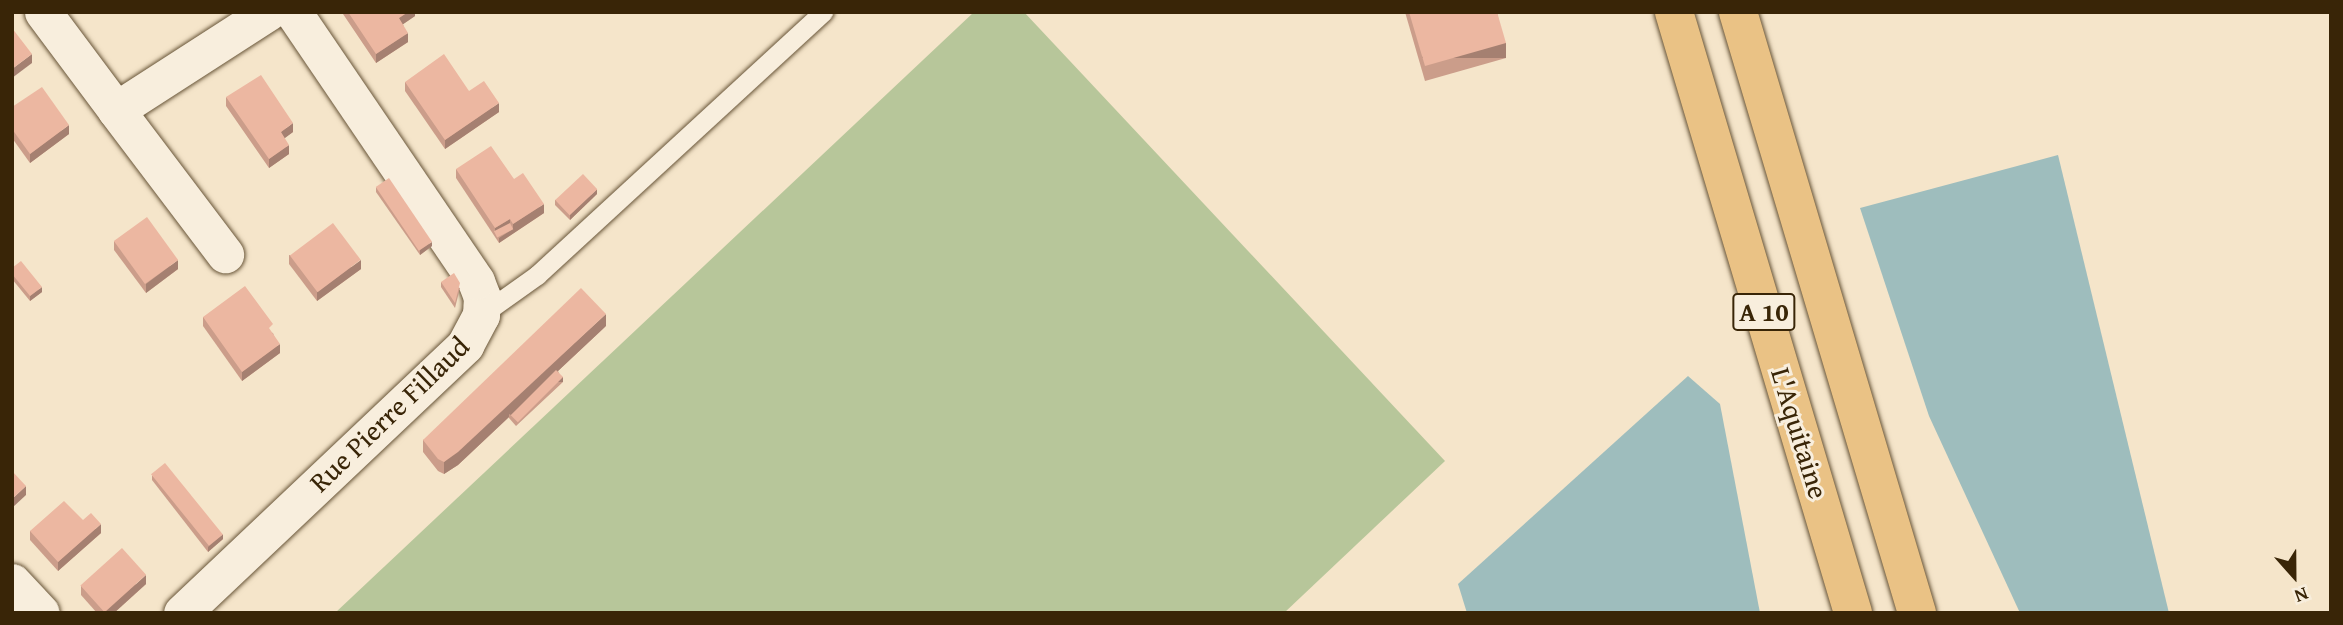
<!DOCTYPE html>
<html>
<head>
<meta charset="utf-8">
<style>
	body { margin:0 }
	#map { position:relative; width:2343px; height:625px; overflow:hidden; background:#f5e5ca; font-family:"Gentium Book Plus",serif }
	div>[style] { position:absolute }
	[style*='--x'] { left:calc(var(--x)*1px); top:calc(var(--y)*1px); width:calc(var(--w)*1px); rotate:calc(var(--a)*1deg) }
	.green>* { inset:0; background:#b7c69a }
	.water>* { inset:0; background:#9ebdbd }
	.roads { filter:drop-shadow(0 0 2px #685538) drop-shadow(0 0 2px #685538) }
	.service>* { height:19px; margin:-9.5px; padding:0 9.5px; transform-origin:9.5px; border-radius:9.5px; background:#f8eedd }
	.minor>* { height:37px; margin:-18.5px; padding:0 18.5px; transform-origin:18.5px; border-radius:18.5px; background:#f8eedd }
	.motorway>* { height:38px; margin:-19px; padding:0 19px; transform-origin:19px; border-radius:19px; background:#eac285 }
	.wall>* { inset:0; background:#cb9d8a }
	.shaded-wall>* { inset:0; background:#a58071; transform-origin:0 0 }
	.building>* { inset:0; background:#ecb7a1; transform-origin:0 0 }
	span { translate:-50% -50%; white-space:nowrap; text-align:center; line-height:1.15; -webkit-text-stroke:6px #f8eedd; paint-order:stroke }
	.shield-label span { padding:2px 5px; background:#f8eedd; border:2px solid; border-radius:5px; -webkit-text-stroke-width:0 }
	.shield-label { font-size:26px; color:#392507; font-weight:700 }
	.street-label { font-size:28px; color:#392507 }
	.frame { position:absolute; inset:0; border:14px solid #392507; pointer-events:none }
	.north { position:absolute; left:2259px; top:541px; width:70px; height:70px; -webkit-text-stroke:5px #f8eedd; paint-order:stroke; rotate:159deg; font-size:19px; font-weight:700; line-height:28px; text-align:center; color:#392507 }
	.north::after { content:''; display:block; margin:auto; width:24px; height:32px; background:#392507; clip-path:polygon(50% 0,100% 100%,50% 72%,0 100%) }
</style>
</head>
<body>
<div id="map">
	<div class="green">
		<div style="clip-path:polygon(974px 12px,1024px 12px,1445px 461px,1284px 613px,335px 613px)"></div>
	</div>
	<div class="water">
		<div style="clip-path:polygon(2058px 155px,2169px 613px,2020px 613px,1929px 416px,1860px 208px)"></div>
		<div style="clip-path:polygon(1688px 376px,1720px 404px,1760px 613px,1467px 613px,1458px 584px)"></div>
	</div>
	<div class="roads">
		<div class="service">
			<div style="--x:481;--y:315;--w:69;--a:-35.5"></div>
			<div style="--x:537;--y:275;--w:389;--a:-42.6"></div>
		</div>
		<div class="minor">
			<div style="--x:43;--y:12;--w:122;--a:53.3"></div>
			<div style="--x:116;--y:110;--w:181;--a:-32.8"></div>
			<div style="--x:116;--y:110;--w:181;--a:52.9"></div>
			<div style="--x:12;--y:582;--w:42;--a:46.9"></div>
			<div style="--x:182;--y:613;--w:390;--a:-43.4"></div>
			<div style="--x:465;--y:345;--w:34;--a:-62"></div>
			<div style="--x:481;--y:315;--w:18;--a:-87"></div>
			<div style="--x:482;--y:297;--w:17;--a:-111"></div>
			<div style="--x:476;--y:281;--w:325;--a:-124.2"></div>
		</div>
		<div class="motorway">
			<div style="--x:1674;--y:12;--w:627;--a:73.41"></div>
			<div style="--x:1738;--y:12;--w:627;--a:73.41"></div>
		</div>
	</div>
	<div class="wall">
		<div style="clip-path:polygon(343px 12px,415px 12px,415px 16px,403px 24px,408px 42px,376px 63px,343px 14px)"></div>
		<div style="clip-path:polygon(1405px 12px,1497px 12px,1506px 58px,1425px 81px)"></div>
		<div style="clip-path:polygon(405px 82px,469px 91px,499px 112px,445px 149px,405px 91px)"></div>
		<div style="clip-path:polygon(226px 97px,293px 132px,284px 138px,289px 154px,269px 168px,226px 106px)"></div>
		<div style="clip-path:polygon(12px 107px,69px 134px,30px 163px,12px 138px)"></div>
		<div style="clip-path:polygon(456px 169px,514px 179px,544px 213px,499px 243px,456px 178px)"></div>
		<div style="clip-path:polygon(376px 187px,432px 246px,420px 255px,376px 192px)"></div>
		<div style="clip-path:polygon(597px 194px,570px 220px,555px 205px,555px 200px)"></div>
		<div style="clip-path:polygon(114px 241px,178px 269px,146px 293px,114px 250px)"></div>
		<div style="clip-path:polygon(289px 255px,361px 269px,317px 301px,289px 264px)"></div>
		<div style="clip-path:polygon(12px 268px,42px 292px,30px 301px,12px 279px)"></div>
		<div style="clip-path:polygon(441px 282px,460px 288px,455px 308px,441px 287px)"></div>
		<div style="clip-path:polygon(203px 317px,273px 333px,280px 353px,242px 381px,203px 326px)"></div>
		<div style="clip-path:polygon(606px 326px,558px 371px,563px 382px,516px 426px,509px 418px,509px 417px,458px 465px,444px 474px,438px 471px,423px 452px,423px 440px)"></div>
		<div style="clip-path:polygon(152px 475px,223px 539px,208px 552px,152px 480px)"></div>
		<div style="clip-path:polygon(83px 520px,101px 533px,58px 571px,30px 540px,30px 531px)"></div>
		<div style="clip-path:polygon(146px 584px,114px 613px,97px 613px,81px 595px,81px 586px)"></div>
	</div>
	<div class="shaded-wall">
		<div style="clip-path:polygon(408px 12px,415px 12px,415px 16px,399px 27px,399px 18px)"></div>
		<div style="clip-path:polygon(408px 33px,408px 42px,376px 63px,376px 54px)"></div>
		<div style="left:1506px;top:43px;width:15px;height:84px;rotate:90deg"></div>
		<div style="clip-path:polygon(32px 54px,32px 63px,12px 78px,12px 69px)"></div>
		<div style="clip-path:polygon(499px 103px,499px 112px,445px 149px,445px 140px)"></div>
		<div style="clip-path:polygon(293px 123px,293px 132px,281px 141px,281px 132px)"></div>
		<div style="clip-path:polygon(69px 125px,69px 134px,30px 163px,30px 154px)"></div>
		<div style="clip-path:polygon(289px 145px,289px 154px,269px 168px,269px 159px)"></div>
		<div style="clip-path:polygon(597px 189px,597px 194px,570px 220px,570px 215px)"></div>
		<div style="clip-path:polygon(544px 204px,544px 213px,499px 243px,499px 238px,513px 229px,513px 224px)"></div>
		<div style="clip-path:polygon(510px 219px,510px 228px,495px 233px,495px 228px)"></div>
		<div style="clip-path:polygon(432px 242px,432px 246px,420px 255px,420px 250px)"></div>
		<div style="clip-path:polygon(178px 260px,178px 269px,146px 293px,146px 284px)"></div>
		<div style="clip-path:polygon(361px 260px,361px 269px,317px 301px,317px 292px)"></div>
		<div style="clip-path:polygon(42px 287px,42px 292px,30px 301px,30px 296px)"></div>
		<div style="clip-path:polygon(606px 314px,606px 326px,511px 415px,509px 414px,509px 417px,458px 465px,444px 474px,444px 462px)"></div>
		<div style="clip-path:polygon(280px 344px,280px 353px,242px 381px,242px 372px)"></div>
		<div style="left:563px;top:377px;width:5px;height:64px;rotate:90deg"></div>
		<div style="clip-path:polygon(26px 486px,26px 495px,12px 508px,12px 499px)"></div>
		<div style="clip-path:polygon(101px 524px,101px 533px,58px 571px,58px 562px)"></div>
		<div style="clip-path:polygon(223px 534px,223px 539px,208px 552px,208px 547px)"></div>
		<div style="clip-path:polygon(146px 575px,146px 584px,114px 613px,104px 613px)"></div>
	</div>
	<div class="building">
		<div style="clip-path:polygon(348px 12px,408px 12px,399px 18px,408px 33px,376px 54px)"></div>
		<div style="clip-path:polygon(1409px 12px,1497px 12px,1506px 43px,1425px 66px)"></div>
		<div style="clip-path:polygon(12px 28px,32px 54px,12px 69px)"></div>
		<div style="clip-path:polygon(444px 54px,469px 91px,484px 81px,499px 103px,445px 140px,405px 82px)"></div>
		<div style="clip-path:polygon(261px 75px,293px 123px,281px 132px,289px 145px,269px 159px,226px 97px)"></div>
		<div style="clip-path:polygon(42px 87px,69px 125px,30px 154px,12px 129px,12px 107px)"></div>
		<div style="clip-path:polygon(491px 146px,514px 179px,523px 173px,544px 204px,513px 224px,510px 219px,495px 228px,456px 169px)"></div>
		<div style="left:583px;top:174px;width:21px;height:38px;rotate:47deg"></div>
		<div style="left:389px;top:178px;width:77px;height:16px;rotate:56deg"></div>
		<div style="left:147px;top:217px;width:53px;height:41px;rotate:54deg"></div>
		<div style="left:333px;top:223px;width:46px;height:54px;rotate:53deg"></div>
		<div style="left:510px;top:223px;width:7px;height:18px;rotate:63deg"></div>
		<div style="clip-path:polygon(21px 261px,42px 287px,30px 296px,12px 274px,12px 268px)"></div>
		<div style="clip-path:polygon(454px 273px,460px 283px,455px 303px,441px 282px)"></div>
		<div style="clip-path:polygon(245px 286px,273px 324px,269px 328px,280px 344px,242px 372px,203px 317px)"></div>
		<div style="clip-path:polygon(581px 288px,606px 314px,458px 452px,444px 462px,438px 459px,423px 440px)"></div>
		<div style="left:556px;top:370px;width:10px;height:64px;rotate:45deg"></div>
		<div style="left:165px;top:463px;width:92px;height:18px;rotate:51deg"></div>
		<div style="clip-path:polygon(12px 471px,26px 486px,12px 499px)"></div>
		<div style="clip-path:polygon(64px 501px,83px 520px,91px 513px,101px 524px,58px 562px,30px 531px)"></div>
		<div style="left:122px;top:548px;width:36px;height:56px;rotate:48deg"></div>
	</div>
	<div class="shield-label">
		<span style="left:1764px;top:312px">A 10</span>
	</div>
	<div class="street-label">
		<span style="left:389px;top:414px;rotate:-44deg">Rue Pierre Fillaud</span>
		<span style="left:1800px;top:433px;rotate:73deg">L'Aquitaine</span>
	</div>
	<div class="frame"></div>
	<div class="north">N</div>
</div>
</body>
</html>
